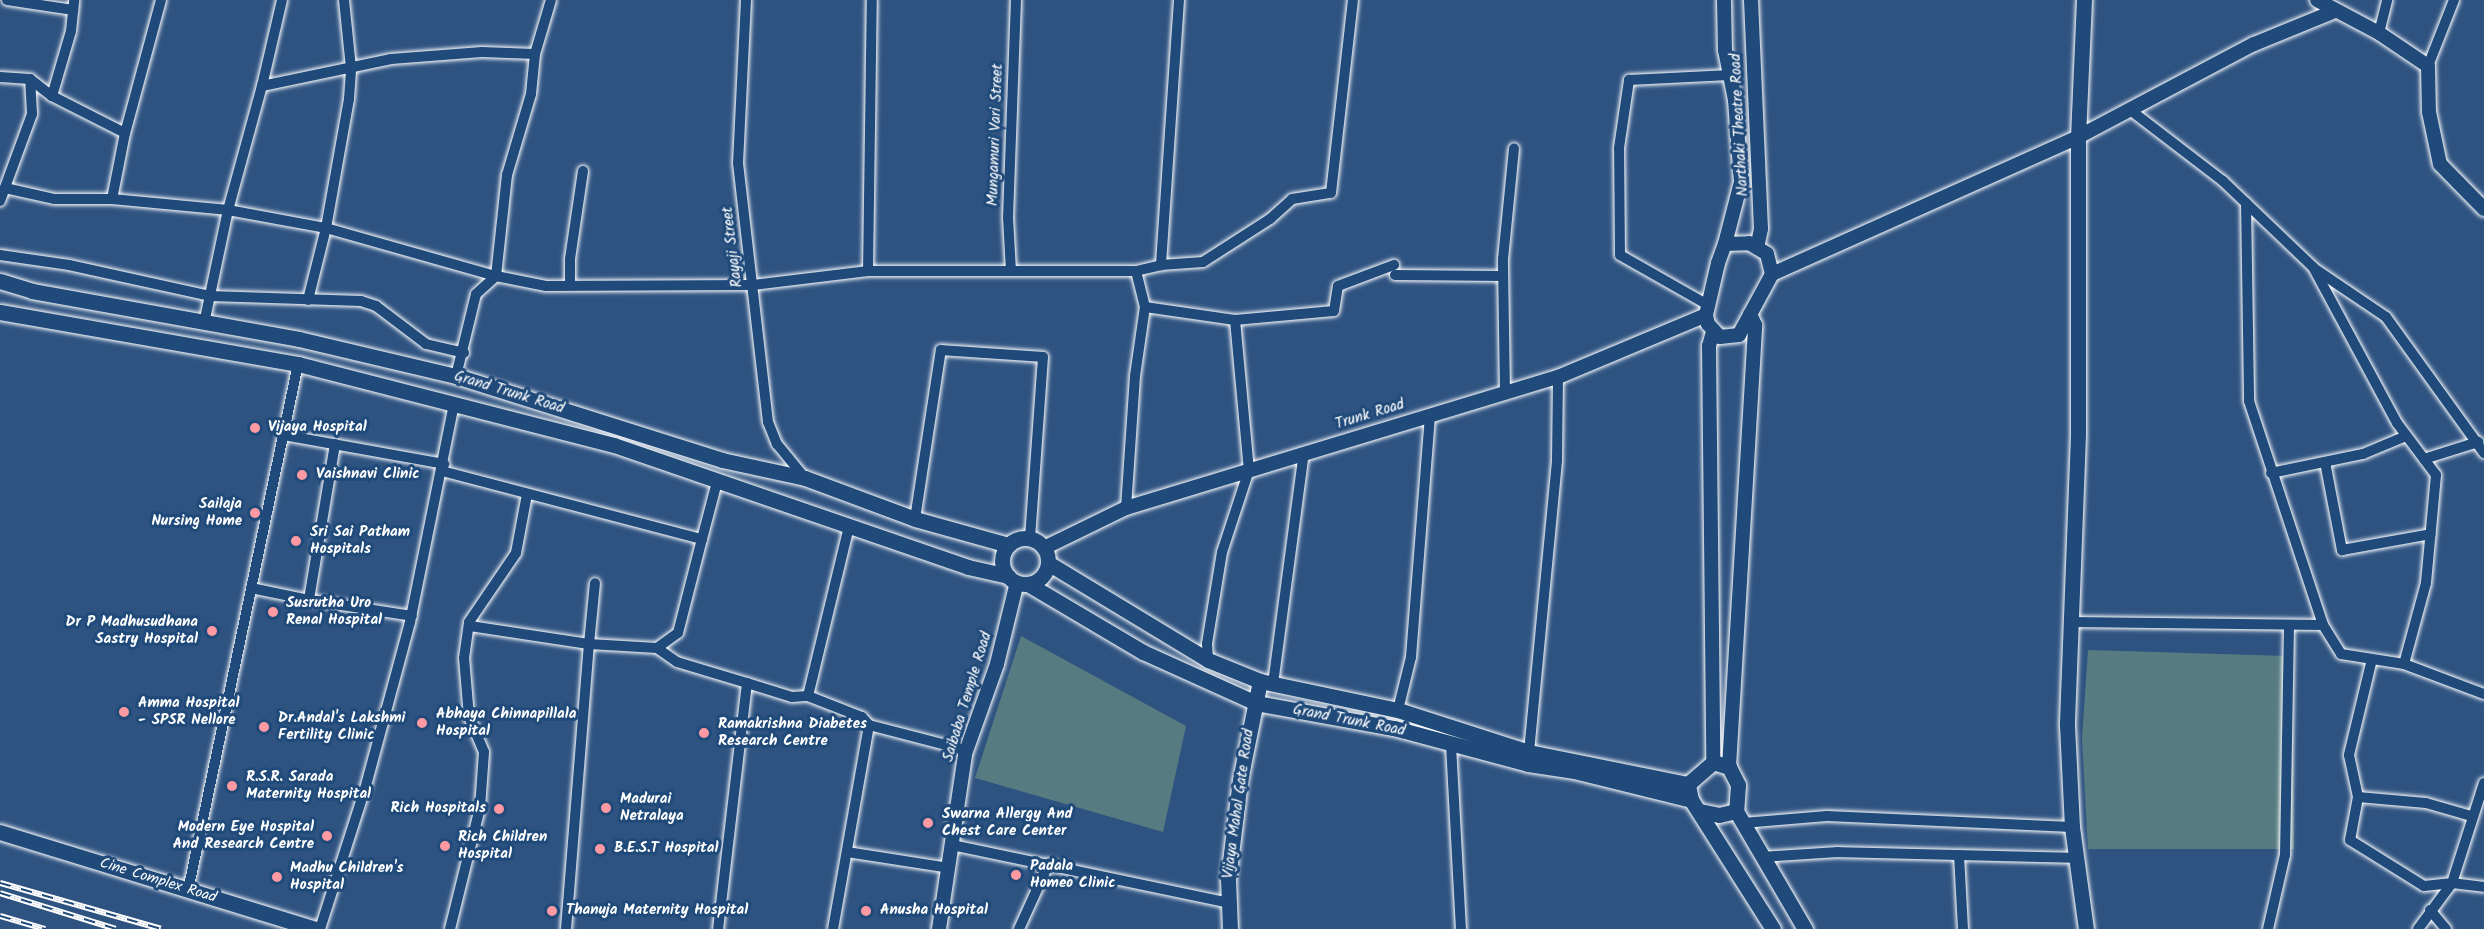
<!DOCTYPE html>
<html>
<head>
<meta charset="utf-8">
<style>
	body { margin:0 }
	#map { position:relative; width:2484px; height:929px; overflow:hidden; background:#2f5381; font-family:Kalam,sans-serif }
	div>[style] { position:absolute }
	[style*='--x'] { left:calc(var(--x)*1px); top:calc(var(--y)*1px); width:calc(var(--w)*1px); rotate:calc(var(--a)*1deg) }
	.green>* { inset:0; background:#567b81 }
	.roads { filter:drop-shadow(0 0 2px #fff) drop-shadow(0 0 2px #fff) }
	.minor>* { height:10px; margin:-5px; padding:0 5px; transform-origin:5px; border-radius:5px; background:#1f4a7a }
	.tertiary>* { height:14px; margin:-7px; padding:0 7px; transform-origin:7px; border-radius:7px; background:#1f4a7a }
	.secondary>* { height:15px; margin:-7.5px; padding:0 7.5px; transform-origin:7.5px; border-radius:7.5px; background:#1f4a7a }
	.secondary>.ring { margin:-7.5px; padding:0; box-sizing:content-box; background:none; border:15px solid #1f4a7a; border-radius:50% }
	.rail>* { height:6px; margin-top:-3px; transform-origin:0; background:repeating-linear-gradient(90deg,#1f4a7a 0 11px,#fff 0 22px); box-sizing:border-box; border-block:2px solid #fff }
	.dots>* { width:16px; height:16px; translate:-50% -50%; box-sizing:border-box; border:3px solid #1f4a7a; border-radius:50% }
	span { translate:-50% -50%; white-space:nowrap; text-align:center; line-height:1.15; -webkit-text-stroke:6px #1f4a7a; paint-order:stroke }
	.street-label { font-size:15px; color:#fff }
	.poi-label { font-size:15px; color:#fff; font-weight:700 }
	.left { translate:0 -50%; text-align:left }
	.right { translate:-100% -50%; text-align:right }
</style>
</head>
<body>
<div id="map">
	<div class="green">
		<div style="clip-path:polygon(1021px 636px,1186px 726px,1163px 832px,975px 778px)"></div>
		<div style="clip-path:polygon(2088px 650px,2292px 656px,2294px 849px,2088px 849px,2082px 738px)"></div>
	</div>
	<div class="roads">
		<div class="minor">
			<div style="--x:7;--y:0;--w:67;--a:8.6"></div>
			<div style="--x:161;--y:0;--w:138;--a:105.1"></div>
			<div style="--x:125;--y:133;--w:67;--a:101.1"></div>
			<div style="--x:112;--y:199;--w:117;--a:5.4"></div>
			<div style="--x:228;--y:210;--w:100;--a:10.4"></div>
			<div style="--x:326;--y:228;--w:177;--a:15.8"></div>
			<div style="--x:496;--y:276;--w:102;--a:-83.8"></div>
			<div style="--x:507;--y:175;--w:84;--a:-73.5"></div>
			<div style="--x:531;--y:94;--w:40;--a:-84.3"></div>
			<div style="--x:746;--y:0;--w:163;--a:92.8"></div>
			<div style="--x:738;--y:163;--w:261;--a:83.4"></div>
			<div style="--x:768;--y:422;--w:24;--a:68"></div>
			<div style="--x:777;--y:444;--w:44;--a:50.5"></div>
			<div style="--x:1179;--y:0;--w:266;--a:93.9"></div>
			<div style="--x:1161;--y:265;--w:42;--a:-4.1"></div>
			<div style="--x:1203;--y:262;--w:80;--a:-32.7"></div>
			<div style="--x:1270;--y:219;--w:30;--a:-42"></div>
			<div style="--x:1292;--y:199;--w:39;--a:-9"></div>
			<div style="--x:1331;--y:193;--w:194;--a:-83.5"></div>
			<div style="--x:2379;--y:33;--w:34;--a:-76"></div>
			<div style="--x:2428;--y:66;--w:71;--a:-68.5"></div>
			<div style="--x:0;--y:77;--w:30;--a:4"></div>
			<div style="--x:30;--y:79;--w:28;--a:38"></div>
			<div style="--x:52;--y:96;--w:82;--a:26.9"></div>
			<div style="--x:262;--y:86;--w:88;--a:-76.9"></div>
			<div style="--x:52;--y:96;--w:68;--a:-73.7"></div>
			<div style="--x:71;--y:31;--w:31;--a:-84"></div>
			<div style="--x:2129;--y:109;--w:118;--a:37.5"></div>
			<div style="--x:2223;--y:181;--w:124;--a:43.7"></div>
			<div style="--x:2313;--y:267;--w:177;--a:61.7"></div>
			<div style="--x:2397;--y:423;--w:65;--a:53.1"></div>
			<div style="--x:2436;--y:475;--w:108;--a:95.3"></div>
			<div style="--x:2426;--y:583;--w:84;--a:105.2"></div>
			<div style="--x:5;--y:188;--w:50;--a:12.7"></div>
			<div style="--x:54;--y:199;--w:58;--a:0"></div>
			<div style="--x:0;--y:201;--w:93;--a:-69.8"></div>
			<div style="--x:32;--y:114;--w:35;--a:-93"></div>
			<div style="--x:2246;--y:203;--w:198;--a:89.1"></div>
			<div style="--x:2249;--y:401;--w:236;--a:71.7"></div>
			<div style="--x:0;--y:255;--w:70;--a:8.2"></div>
			<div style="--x:69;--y:265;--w:144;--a:12.4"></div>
			<div style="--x:210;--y:296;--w:151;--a:1.9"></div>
			<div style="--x:361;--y:301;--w:16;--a:18"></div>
			<div style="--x:376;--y:306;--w:63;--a:37.2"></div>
			<div style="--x:426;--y:344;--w:39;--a:13"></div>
			<div style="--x:2315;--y:269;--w:86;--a:34.1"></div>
			<div style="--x:2386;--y:317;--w:168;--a:54.2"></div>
			<div style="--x:868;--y:271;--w:268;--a:0"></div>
			<div style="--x:1136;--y:271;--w:26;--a:-13"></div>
			<div style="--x:1011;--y:271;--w:53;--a:-93.2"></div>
			<div style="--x:1008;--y:218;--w:218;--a:-87.9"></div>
			<div style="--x:1136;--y:271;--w:37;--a:76"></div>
			<div style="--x:1395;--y:275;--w:108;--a:0.5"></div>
			<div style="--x:570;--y:285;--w:26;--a:-90"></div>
			<div style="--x:570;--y:259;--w:89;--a:-81.6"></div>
			<div style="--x:308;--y:300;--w:74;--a:-76"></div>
			<div style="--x:326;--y:228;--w:131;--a:-79.9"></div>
			<div style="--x:349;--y:99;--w:31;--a:-86"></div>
			<div style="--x:351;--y:68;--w:68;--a:-95.9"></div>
			<div style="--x:1708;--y:305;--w:101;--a:-150.4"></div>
			<div style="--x:1620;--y:255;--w:107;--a:-90.5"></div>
			<div style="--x:1619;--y:148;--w:69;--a:-81.6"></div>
			<div style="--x:1629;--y:80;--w:101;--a:-2.8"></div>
			<div style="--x:205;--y:319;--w:111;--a:-78.1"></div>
			<div style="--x:228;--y:210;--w:129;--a:-74.7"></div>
			<div style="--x:262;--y:86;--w:132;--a:-11.8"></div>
			<div style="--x:391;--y:59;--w:91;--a:-4.4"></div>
			<div style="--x:482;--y:52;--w:53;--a:2.2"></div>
			<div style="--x:535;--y:54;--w:56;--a:-73.5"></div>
			<div style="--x:1235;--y:320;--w:99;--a:-5.2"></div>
			<div style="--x:1334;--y:311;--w:25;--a:-81"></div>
			<div style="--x:1338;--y:286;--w:60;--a:-20.6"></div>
			<div style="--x:456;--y:376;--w:84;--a:-76.3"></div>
			<div style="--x:476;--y:294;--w:27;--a:-42"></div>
			<div style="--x:496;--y:276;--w:51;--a:11.3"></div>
			<div style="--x:546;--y:286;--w:207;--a:-0.3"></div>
			<div style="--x:753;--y:285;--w:116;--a:-6.9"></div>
			<div style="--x:868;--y:271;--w:271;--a:-89.2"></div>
			<div style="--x:1505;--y:392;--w:133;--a:-90.9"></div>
			<div style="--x:1503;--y:259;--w:111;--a:-84.3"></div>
			<div style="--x:283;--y:435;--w:164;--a:10.2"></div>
			<div style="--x:335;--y:444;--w:158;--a:99.5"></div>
			<div style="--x:309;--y:600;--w:104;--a:8.8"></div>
			<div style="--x:2424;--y:459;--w:57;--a:-17.5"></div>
			<div style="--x:2325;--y:462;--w:90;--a:79.1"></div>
			<div style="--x:2342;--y:550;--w:90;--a:-10.2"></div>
			<div style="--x:442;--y:471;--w:269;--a:14.7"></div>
			<div style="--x:702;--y:539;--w:59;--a:-75.3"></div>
			<div style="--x:2271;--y:473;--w:94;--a:-11.7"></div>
			<div style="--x:2363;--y:454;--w:47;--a:-22.7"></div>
			<div style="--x:1126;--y:508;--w:132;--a:-86.1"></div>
			<div style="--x:1135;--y:376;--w:70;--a:-81.8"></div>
			<div style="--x:1145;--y:307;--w:91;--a:8.2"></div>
			<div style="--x:1235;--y:320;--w:151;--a:84.7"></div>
			<div style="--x:1249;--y:470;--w:86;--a:108.2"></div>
			<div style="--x:1222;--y:552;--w:93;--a:99.3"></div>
			<div style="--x:1207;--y:644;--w:16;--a:86"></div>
			<div style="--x:915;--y:519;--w:171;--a:-81.3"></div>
			<div style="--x:941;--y:350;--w:102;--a:3.9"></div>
			<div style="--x:1043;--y:357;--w:181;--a:94.1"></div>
			<div style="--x:251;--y:588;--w:59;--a:11.7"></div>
			<div style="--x:2072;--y:622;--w:251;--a:0.7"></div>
			<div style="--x:2323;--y:625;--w:34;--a:58"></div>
			<div style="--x:2341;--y:654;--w:64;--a:9"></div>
			<div style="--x:2404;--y:664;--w:85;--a:20.6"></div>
			<div style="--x:470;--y:626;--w:120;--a:8.6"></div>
			<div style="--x:589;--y:644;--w:61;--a:-84.4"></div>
			<div style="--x:657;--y:648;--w:24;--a:35"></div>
			<div style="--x:677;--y:662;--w:73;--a:16.7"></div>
			<div style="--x:747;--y:683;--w:248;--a:96.7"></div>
			<div style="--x:2372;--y:659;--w:99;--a:103.5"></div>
			<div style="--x:2349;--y:755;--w:43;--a:77.9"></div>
			<div style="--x:2358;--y:797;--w:44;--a:100.5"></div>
			<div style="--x:2350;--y:840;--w:87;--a:31.9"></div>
			<div style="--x:2424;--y:886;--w:28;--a:-6"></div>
			<div style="--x:2452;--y:883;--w:32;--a:7"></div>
			<div style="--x:747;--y:683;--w:47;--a:17.3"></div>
			<div style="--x:792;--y:697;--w:16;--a:-4"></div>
			<div style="--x:808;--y:696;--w:58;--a:21.3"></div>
			<div style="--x:862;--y:717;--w:11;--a:49"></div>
			<div style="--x:869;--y:725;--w:207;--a:100"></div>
			<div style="--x:1273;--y:684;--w:233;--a:-82.4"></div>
			<div style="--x:808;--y:696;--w:175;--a:-76.4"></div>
			<div style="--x:1398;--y:710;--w:55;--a:-76.2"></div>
			<div style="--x:1411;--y:657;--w:240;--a:-85.5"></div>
			<div style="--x:869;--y:725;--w:100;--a:14.5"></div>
			<div style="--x:1451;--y:745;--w:184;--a:86.9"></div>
			<div style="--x:1529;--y:752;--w:293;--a:-84.5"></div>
			<div style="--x:1557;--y:460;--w:83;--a:-89.3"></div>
			<div style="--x:2358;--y:797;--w:68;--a:5"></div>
			<div style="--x:2426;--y:803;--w:47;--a:16.1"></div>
			<div style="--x:1743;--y:823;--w:84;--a:-4.8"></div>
			<div style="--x:1827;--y:816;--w:245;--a:2.6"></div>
			<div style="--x:952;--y:845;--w:283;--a:11.8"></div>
			<div style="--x:847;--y:852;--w:103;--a:8.9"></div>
			<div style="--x:1959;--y:855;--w:74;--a:86.9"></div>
			<div style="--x:1761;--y:857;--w:77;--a:-3.7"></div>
			<div style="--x:1838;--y:852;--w:238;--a:1.4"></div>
			<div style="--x:188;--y:891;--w:538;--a:-78.21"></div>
			<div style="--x:2430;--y:910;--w:25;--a:50"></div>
			<div style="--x:320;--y:929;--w:147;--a:-72.2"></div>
			<div style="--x:365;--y:789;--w:173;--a:-74.9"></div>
			<div style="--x:410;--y:622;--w:223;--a:-78.6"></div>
			<div style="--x:450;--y:929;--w:125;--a:-76.1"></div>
			<div style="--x:480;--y:808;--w:56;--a:-85.9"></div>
			<div style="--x:484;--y:752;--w:38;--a:-113"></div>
			<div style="--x:469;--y:717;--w:59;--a:-94.8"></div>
			<div style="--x:464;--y:658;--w:36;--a:-82"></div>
			<div style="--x:469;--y:622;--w:83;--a:-55.7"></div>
			<div style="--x:516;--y:553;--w:60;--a:-79.4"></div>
			<div style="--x:566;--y:929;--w:286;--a:-85.4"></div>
			<div style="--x:589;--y:644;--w:68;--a:3.4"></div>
			<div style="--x:657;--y:648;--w:26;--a:-36"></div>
			<div style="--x:678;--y:633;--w:97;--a:-75.7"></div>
			<div style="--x:1019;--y:929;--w:72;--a:-65.6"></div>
			<div style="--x:2268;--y:929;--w:76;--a:-77.1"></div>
			<div style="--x:2285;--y:855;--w:230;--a:-89"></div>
			<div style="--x:2418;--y:929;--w:57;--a:-53.5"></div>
			<div style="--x:2452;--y:883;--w:105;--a:-72.3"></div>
		</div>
		<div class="tertiary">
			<div style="--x:1724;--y:0;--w:50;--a:88.9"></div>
			<div style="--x:1725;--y:50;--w:51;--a:78.7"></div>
			<div style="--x:1735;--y:100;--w:82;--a:85.8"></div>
			<div style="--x:1741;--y:182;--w:64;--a:104.5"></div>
			<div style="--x:1751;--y:0;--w:229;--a:87.5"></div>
			<div style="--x:1761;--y:229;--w:19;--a:102"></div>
			<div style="--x:2317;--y:0;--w:70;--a:28"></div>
			<div style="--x:2379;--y:33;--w:59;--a:34"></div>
			<div style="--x:2428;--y:66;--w:46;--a:88.8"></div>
			<div style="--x:2429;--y:112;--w:53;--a:78.1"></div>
			<div style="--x:2440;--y:164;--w:63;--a:45.6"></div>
			<div style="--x:1749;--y:243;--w:21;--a:31"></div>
			<div style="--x:1767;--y:254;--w:21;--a:76"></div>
			<div style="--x:1772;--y:274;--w:69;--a:118.4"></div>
			<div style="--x:1739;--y:335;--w:19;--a:174"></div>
			<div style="--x:1720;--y:337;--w:18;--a:-133"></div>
			<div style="--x:1708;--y:324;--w:9;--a:-103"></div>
			<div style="--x:1706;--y:315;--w:53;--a:-77"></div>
			<div style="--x:1718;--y:263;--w:20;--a:-70"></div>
			<div style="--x:1725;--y:244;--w:24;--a:-2"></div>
			<div style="--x:1772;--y:274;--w:335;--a:-24.1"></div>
			<div style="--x:2078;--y:137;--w:199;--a:-27.9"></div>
			<div style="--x:2254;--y:44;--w:87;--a:-22.2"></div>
			<div style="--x:1713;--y:332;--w:15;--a:106"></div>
			<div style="--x:1709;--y:346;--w:416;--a:89.4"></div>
			<div style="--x:1044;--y:548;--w:91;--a:-26"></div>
			<div style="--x:1126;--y:508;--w:451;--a:-16.9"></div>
			<div style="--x:1558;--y:377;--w:160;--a:-22.7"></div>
			<div style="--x:1729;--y:767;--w:443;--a:-86.6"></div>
			<div style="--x:1755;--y:325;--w:12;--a:-114"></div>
			<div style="--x:939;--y:929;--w:177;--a:-81.5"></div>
			<div style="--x:965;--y:754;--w:96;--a:-70.4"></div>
			<div style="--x:997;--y:664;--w:84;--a:-76.3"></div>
		</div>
		<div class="secondary">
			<div style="--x:2084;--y:0;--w:137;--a:92.5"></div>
			<div style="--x:2078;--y:137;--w:298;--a:90"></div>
			<div style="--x:2078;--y:435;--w:290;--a:92.2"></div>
			<div style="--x:2067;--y:725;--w:102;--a:87.2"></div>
			<div style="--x:2072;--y:827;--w:103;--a:82.2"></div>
			<div style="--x:0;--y:281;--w:34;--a:17"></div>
			<div style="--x:32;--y:291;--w:271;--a:10.2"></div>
			<div style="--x:299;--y:339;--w:161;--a:13.3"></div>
			<div style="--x:456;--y:376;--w:279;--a:17.5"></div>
			<div style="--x:722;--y:460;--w:85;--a:12.2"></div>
			<div style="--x:805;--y:478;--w:117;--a:20.4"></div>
			<div style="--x:915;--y:519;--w:97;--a:15.6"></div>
			<div style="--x:0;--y:312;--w:303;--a:9.9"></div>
			<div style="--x:298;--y:364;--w:326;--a:14.4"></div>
			<div style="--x:614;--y:445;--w:374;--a:19"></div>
			<div style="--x:968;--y:567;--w:41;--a:12.7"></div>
			<div class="ring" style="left:1002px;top:538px;width:31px;height:31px"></div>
			<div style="--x:1048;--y:563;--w:187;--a:31.2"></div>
			<div style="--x:1208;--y:660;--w:56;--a:22"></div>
			<div style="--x:1260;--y:681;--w:141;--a:11.9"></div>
			<div style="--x:1398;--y:710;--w:138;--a:17.8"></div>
			<div style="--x:1529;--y:752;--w:162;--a:11.4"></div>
			<div style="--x:1028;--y:584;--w:134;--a:30.6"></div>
			<div style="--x:1143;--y:652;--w:124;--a:24.3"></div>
			<div style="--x:1256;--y:703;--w:140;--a:10.3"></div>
			<div style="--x:1394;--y:728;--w:139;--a:15"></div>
			<div style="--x:1528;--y:764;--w:47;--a:8.7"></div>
			<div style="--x:1574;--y:771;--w:121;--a:13.9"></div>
			<div style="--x:1700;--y:811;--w:19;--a:12"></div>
			<div style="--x:1719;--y:815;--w:17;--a:-13"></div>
			<div style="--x:0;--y:832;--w:331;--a:17.1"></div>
			<div style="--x:1230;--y:929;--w:50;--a:-92.3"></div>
			<div style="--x:1228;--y:879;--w:100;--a:-83.1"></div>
			<div style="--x:1240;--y:780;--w:101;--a:-78.6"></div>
			<div style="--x:1773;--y:929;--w:153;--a:-122.4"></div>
			<div style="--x:1691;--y:800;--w:16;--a:-101"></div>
			<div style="--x:1688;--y:784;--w:33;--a:-41"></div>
			<div style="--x:1713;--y:762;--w:17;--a:17"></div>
			<div style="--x:1729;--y:767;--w:20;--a:63"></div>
			<div style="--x:1738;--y:785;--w:26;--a:94"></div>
			<div style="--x:1736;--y:811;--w:137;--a:59.7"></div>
		</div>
	</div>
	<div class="rail">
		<div style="--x:0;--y:883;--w:167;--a:15.9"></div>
		<div style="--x:0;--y:893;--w:121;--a:17.2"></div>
		<div style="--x:0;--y:916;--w:47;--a:16.1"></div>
	</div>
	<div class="dots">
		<div style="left:255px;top:428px;background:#ff9aa2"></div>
		<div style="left:302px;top:475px;background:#ff9aa2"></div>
		<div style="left:255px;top:513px;background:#ff9aa2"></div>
		<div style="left:296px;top:541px;background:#ff9aa2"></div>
		<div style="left:273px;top:612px;background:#ff9aa2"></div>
		<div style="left:212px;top:631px;background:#ff9aa2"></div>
		<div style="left:124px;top:712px;background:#ff9aa2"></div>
		<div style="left:422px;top:723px;background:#ff9aa2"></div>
		<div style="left:264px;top:727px;background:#ff9aa2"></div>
		<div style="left:704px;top:733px;background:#ff9aa2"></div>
		<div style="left:232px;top:786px;background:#ff9aa2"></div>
		<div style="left:606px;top:808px;background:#ff9aa2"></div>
		<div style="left:499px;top:809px;background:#ff9aa2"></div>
		<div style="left:928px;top:823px;background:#ff9aa2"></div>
		<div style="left:327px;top:836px;background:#ff9aa2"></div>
		<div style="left:445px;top:846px;background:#ff9aa2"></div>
		<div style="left:600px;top:849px;background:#ff9aa2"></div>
		<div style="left:1016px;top:875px;background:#ff9aa2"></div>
		<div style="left:277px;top:877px;background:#ff9aa2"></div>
		<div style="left:552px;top:911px;background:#ff9aa2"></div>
		<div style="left:866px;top:911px;background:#ff9aa2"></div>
	</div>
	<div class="street-label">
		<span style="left:1740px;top:125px;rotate:-93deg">Narthaki Theatre Road</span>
		<span style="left:996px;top:135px;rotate:-88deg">Mungamuri Vari Street</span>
		<span style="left:733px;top:247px;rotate:-97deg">Rayaji Street</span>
		<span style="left:509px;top:393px;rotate:17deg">Grand Trunk Road</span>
		<span style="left:1370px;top:415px;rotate:-17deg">Trunk Road</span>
		<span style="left:968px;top:697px;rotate:-73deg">Saibaba Temple Road</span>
		<span style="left:1349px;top:721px;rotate:11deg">Grand Trunk Road</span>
		<span style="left:1239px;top:804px;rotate:-82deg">Vijaya Mahal Gate Road</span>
		<span style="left:158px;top:881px;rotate:17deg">Cine Complex Road</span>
	</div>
	<div class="poi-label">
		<span class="left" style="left:268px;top:428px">Vijaya Hospital</span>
		<span class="left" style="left:316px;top:475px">Vaishnavi Clinic</span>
		<span class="right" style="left:242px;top:513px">Sailaja<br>Nursing Home</span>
		<span class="left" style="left:310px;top:541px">Sri Sai Patham<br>Hospitals</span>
		<span class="left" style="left:286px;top:612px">Susrutha Uro<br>Renal Hospital</span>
		<span class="right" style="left:198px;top:631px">Dr P Madhusudhana<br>Sastry Hospital</span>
		<span class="left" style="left:138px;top:712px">Amma Hospital<br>- SPSR Nellore</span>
		<span class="left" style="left:436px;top:723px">Abhaya Chinnapillala<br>Hospital</span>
		<span class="left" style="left:278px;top:727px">Dr.Andal's Lakshmi<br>Fertility Clinic</span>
		<span class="left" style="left:718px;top:733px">Ramakrishna Diabetes<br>Research Centre</span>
		<span class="left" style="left:246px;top:786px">R.S.R. Sarada<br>Maternity Hospital</span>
		<span class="left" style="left:620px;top:808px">Madurai<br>Netralaya</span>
		<span class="right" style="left:486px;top:809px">Rich Hospitals</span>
		<span class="left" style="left:942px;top:823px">Swarna Allergy And<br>Chest Care Center</span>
		<span class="right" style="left:314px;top:836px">Modern Eye Hospital<br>And Research Centre</span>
		<span class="left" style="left:458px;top:846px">Rich Children<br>Hospital</span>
		<span class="left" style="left:614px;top:849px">B.E.S.T Hospital</span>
		<span class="left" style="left:1030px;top:875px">Padala<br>Homeo Clinic</span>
		<span class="left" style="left:290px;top:877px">Madhu Children's<br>Hospital</span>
		<span class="left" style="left:566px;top:911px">Thanuja Maternity Hospital</span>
		<span class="left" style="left:880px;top:911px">Anusha Hospital</span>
	</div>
</div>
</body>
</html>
